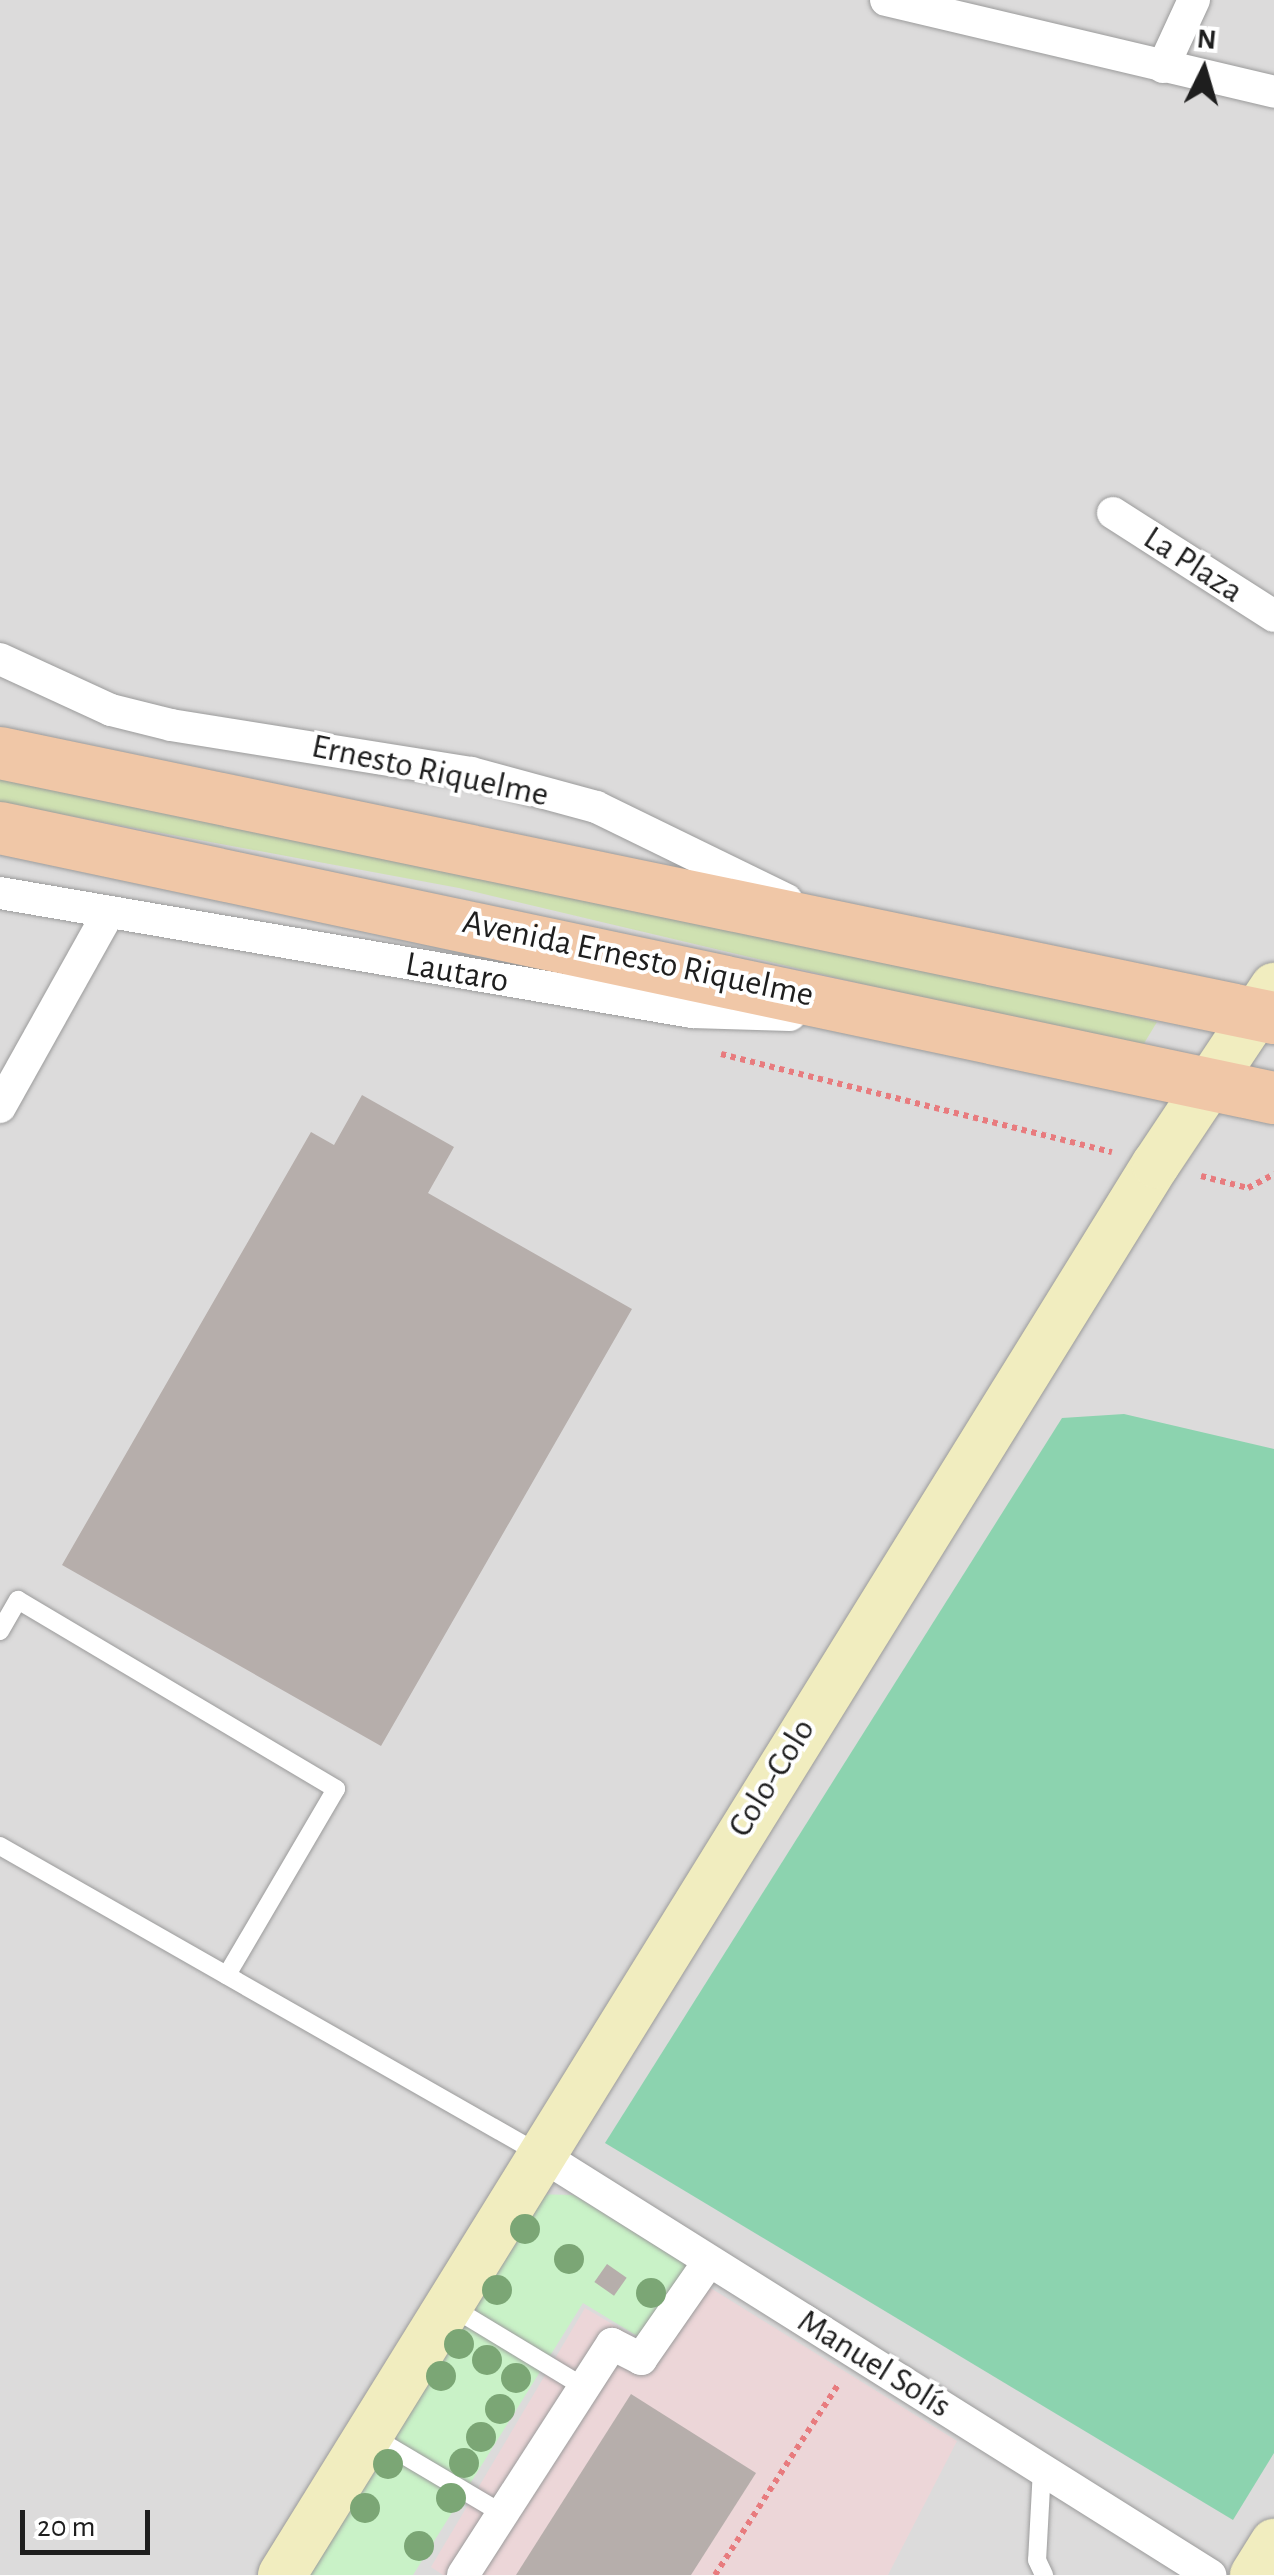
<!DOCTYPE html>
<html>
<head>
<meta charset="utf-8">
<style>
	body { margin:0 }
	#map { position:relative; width:1274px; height:2575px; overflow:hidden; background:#edeae5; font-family:"Alegreya Sans",sans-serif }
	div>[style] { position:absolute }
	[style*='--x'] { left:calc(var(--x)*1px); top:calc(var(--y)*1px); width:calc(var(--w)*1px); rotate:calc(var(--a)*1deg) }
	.residential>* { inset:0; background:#dcdbdb; transform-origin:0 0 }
	.commercial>* { inset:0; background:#ecd6d8 }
	.grass>* { inset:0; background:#cfe1b1 }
	.park>* { inset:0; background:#c9f2c7 }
	.pitch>* { inset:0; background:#8cd3af }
	.building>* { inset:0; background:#b6aeab; transform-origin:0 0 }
	.path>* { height:6px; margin-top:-3px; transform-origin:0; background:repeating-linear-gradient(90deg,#e87b7e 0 5px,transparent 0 10px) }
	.roads { filter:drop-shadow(0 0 2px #9b9b9b) drop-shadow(0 0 2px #9b9b9b) }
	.lane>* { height:18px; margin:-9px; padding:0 9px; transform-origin:9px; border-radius:9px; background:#fff }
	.street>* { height:32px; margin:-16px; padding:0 16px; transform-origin:16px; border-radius:16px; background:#fff }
	.secondary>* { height:48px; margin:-24px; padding:0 24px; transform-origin:24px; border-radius:24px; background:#f1edbf }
	.primary>* { height:52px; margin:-26px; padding:0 26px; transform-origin:26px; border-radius:26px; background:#f0c7a7 }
	.trees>* { width:30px; height:30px; margin:-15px; border-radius:50%; background:#7ba675 }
	span { translate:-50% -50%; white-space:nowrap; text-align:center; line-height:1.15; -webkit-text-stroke:8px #fff; paint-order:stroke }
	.street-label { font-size:35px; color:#1e1e1e }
	.north { position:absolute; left:1154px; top:20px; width:100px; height:100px; -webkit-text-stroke:8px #fff; paint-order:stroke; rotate:5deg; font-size:28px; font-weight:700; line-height:40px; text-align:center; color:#1e1e1e }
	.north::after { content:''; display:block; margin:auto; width:35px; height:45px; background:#1e1e1e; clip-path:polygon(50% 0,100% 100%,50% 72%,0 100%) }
	.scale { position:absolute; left:20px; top:2510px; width:130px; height:45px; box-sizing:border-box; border:5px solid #1e1e1e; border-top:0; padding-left:12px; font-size:30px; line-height:35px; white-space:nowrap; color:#1e1e1e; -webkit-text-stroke:8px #fff; paint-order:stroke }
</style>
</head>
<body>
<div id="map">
	<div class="residential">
		<div style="left:0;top:0;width:1274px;height:2575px"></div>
	</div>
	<div class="commercial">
		<div style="clip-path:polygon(709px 2287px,957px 2441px,888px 2575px,443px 2575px,431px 2567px,585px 2308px,663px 2354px)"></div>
	</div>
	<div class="grass">
		<div style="clip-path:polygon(0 774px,759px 921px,1157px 1022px,1140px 1050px,459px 888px,0 803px)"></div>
	</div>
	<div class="park">
		<div style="clip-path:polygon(529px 2194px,574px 2195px,693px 2269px,647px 2342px,583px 2303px,413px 2575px,300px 2575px)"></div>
	</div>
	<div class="pitch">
		<div style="clip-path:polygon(1124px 1414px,1274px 1449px,1274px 2453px,1233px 2520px,605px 2143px,1062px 1418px)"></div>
	</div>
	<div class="building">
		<div style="clip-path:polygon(362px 1095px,454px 1147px,428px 1193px,632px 1309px,381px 1746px,62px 1565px,311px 1132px,334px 1145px)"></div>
		<div style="left:607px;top:2264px;width:24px;height:22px;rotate:35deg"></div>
		<div style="clip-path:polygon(631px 2394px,756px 2473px,691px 2575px,516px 2575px)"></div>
	</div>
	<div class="path">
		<div style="--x:721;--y:1054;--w:403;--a:14.1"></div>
		<div style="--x:1201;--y:1176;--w:49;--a:14.3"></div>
		<div style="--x:1248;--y:1188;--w:30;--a:-28"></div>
		<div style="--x:715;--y:2575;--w:226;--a:-57.1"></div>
	</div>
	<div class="roads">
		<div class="lane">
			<div style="--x:0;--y:1631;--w:36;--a:-60"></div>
			<div style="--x:18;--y:1600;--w:370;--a:30.7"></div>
			<div style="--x:336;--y:1789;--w:216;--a:120.4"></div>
			<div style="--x:0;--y:1846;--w:619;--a:29.71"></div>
			<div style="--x:450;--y:2306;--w:157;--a:31.2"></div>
			<div style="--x:370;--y:2435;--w:155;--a:30.7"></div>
			<div style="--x:1042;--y:2469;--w:91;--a:93.1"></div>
			<div style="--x:1037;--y:2560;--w:17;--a:65"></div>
		</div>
		<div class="street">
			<div style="--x:886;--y:0;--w:399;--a:13.3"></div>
			<div style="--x:1163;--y:67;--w:74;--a:-65.2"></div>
			<div style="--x:1113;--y:513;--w:191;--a:32.6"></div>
			<div style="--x:0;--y:659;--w:122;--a:24.7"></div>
			<div style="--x:111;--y:710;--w:62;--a:14"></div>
			<div style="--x:171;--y:725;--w:304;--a:9.1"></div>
			<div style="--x:471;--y:773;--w:130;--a:15.2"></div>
			<div style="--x:596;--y:807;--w:212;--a:26"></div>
			<div style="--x:0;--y:893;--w:702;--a:9.76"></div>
			<div style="--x:692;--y:1012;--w:98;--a:1.8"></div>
			<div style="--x:0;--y:1107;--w:223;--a:-60.8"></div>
			<div style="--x:538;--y:2153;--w:794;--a:32.13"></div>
			<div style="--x:463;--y:2575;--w:275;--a:-57.2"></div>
			<div style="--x:612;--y:2344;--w:33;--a:27"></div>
			<div style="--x:641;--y:2359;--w:119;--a:-55.2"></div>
		</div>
		<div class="secondary">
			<div style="--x:282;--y:2575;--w:1660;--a:-58.23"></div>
			<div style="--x:1156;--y:1164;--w:213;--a:-56.3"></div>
			<div style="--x:1254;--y:2575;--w:38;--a:-58"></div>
		</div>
		<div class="primary">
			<div style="--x:0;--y:753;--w:1301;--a:11.75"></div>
			<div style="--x:0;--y:828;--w:1302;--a:11.97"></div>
		</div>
	</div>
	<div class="trees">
		<div style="left:525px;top:2229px"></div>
		<div style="left:569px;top:2259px"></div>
		<div style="left:497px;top:2290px"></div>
		<div style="left:651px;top:2293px"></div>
		<div style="left:459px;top:2344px"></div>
		<div style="left:487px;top:2360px"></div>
		<div style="left:441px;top:2376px"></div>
		<div style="left:516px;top:2378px"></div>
		<div style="left:500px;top:2409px"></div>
		<div style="left:481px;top:2437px"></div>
		<div style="left:464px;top:2463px"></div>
		<div style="left:388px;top:2464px"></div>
		<div style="left:451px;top:2498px"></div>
		<div style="left:365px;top:2508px"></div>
		<div style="left:419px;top:2546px"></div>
	</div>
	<div class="street-label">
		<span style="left:1193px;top:565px;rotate:33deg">La Plaza</span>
		<span style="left:430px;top:771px;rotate:12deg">Ernesto Riquelme</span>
		<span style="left:638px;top:959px;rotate:12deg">Avenida Ernesto Riquelme</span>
		<span style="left:457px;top:973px;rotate:10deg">Lautaro</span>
		<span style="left:772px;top:1778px;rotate:-58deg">Colo-Colo</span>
		<span style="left:874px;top:2364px;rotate:32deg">Manuel Solís</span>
	</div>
	<div class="north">N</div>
	<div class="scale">20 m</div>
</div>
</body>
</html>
